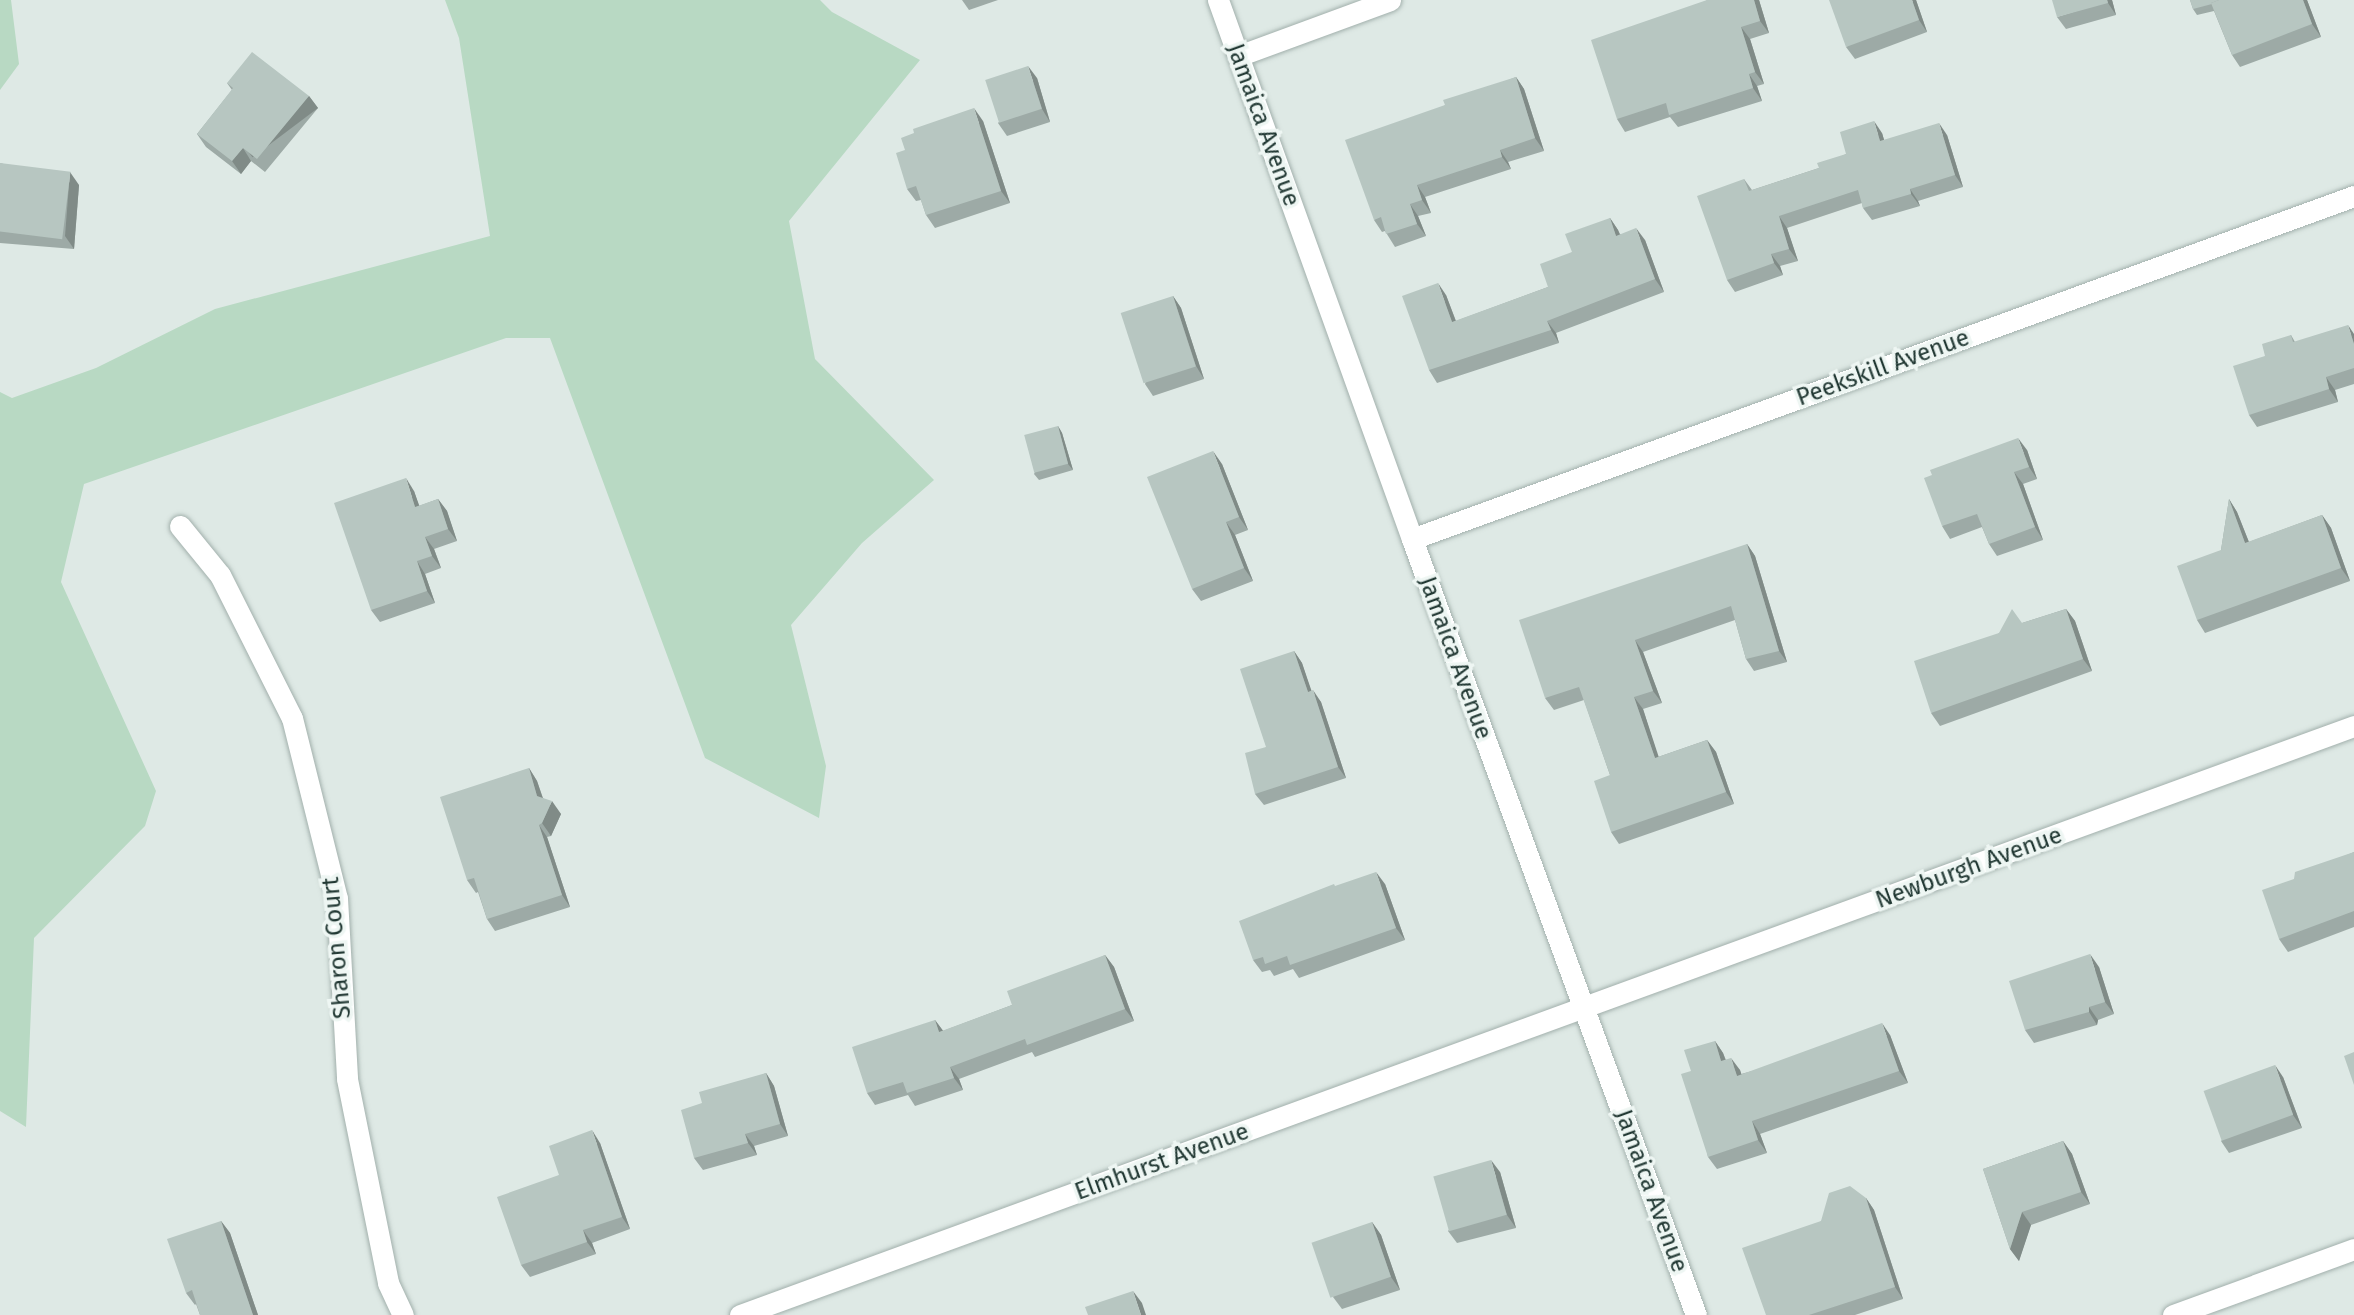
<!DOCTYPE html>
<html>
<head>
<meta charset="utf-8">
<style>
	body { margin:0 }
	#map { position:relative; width:2354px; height:1315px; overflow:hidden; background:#dee9e5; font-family:"Fira Sans",sans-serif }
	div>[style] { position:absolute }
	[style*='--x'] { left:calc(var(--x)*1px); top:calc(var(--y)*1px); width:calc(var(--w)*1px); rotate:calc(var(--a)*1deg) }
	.green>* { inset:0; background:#b8d9c3 }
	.roads { filter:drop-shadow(0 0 2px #a2b0ac) drop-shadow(0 0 2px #a2b0ac) }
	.minor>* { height:21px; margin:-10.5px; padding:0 10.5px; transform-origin:10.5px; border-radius:10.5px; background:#fff }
	.wall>* { inset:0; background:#9daaa6 }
	.shaded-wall>* { inset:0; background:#808b87; transform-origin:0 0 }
	.building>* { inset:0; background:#b7c6c1; transform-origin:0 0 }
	span { translate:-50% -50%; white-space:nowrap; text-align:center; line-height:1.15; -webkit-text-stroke:7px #eef6f3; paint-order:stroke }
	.street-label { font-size:24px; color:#213833 }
</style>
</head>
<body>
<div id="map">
	<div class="green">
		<div style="clip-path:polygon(0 0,11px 0,19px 64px,0 90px)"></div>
		<div style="clip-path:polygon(445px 0,820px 0,832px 12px,920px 60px,789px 221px,815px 359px,934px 480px,862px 543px,791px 625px,826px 766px,819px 818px,705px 758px,550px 338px,506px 338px,84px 484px,61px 582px,156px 791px,145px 826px,34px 938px,26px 1127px,0 1111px,0 392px,12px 398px,96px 368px,215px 309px,490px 236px,459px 38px)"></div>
	</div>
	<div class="roads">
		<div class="minor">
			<div style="--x:1218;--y:0;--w:573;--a:70.2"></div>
			<div style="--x:1412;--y:539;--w:826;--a:69.9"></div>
			<div style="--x:1238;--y:56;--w:162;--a:-20.2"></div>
			<div style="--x:180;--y:526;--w:63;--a:50.8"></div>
			<div style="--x:220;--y:575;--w:160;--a:63.3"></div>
			<div style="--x:292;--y:718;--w:186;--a:76"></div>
			<div style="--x:337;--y:898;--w:181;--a:86.8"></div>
			<div style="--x:347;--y:1079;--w:208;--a:78.6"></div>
			<div style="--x:388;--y:1283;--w:35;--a:65"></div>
			<div style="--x:1412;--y:539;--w:1003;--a:-20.01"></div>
			<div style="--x:740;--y:1315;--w:1718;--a:-20.05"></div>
			<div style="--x:2173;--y:1315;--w:193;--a:-20"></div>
		</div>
	</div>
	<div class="wall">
		<div style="clip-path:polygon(962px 0,998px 0,969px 10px)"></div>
		<div style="clip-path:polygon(1707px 0,1759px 0,1769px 33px,1750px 39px,1764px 84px,1757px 86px,1762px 101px,1678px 127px,1670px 117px,1625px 132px,1617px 119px)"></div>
		<div style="clip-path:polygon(1916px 0,1927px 32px,1855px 59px,1846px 47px)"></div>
		<div style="clip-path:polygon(2112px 0,2116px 15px,2066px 29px,2057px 17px)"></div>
		<div style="clip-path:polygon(2190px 0,2307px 0,2321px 37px,2240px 67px,2232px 55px,2214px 11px,2197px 15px,2193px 9px)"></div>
		<div style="clip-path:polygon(1516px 77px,1524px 89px,1544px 151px,1508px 162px,1511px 169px,1425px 197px,1431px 213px,1418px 216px,1426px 236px,1395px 247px,1385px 231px,1382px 232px,1374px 220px,1445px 105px)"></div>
		<div style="clip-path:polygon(1037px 78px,1050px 122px,1007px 136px,998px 123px)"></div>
		<div style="clip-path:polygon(227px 83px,309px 96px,318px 108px,265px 172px,251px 161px,241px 174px,206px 147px,197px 134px,232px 90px)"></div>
		<div style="clip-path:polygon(983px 121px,1010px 203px,935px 228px,926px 215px,921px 200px,916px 201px,907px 189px)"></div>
		<div style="clip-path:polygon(1882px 133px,1884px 140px,1947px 135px,1963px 187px,1918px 201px,1920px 206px,1872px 220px,1863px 208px,1862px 203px,1787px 228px,1798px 261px,1780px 266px,1783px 275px,1735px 292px,1727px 280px,1744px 179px,1752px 190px,1819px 168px,1846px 154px)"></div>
		<div style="clip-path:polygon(0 163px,79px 185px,74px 249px,0 243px)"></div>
		<div style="clip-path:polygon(1610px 218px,1618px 230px,1620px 234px,1645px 240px,1664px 292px,1556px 333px,1559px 343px,1437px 383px,1429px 370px,1446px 295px,1456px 321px,1548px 287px,1572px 252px)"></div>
		<div style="clip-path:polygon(1173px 296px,1181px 308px,1204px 379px,1153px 396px,1145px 384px)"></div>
		<div style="clip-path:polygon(2354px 334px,2354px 384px,2335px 390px,2338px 402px,2257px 427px,2249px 415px,2265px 356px,2291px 335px,2295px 342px)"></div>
		<div style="clip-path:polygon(1058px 426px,1062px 433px,1073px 470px,1039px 480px,1034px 474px)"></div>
		<div style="clip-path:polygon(2027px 450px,2037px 479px,2023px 484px,2043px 540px,1997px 556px,1989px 544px,1982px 527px,1950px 539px,1942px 526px)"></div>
		<div style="clip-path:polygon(1222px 464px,1248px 530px,1235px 535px,1253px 581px,1201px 601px,1192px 589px)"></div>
		<div style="clip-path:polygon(414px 491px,419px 506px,438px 499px,447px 511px,457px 541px,434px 549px,441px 568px,425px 574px,435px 603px,380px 622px,371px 610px)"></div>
		<div style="clip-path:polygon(2229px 499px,2237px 512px,2249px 542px,2322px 515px,2331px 528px,2350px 581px,2205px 633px,2197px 620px,2221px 550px)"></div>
		<div style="clip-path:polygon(1747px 544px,1755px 556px,1787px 662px,1754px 671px,1746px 659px,1735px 620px,1643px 652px,1662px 703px,1643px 709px,1658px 757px,1707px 740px,1716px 752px,1734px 804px,1619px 844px,1611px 832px,1610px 775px,1584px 700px,1554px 710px,1545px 698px)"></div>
		<div style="clip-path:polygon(2066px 609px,2075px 621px,2092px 671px,1940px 726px,1931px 713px,1999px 633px,2022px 623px)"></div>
		<div style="clip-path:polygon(1294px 651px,1302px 663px,1311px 691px,1321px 702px,1346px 778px,1264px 805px,1255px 794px,1266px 747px)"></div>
		<div style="clip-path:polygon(529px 768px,537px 781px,543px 798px,561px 814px,551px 836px,547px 837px,570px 907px,495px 931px,487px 919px,478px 892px,476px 893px,467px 880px)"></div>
		<div style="clip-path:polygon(2354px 852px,2354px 927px,2288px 952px,2279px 939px,2294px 879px)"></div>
		<div style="clip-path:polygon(1385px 884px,1405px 940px,1299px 978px,1293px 969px,1274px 976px,1270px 970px,1262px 972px,1253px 960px,1336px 886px)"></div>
		<div style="clip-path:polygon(1105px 955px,1114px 967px,1134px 1021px,1035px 1057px,1032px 1052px,959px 1079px,963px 1090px,915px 1106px,908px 1095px,875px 1105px,867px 1093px,935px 1020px,943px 1031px,1012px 1005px)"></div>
		<div style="clip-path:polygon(2099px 967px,2114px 1014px,2098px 1020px,2097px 1025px,2034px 1043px,2025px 1030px)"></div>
		<div style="clip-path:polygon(1890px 1035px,1908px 1083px,1760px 1134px,1767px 1153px,1717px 1169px,1708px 1157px,1691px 1071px,1715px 1041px,1723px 1053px,1726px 1060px,1740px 1070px,1741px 1074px)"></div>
		<div style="clip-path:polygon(766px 1073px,774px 1086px,788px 1136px,754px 1146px,757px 1155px,703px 1170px,694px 1158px,702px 1103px)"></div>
		<div style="clip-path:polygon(2283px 1077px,2302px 1128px,2229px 1153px,2221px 1141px)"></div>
		<div style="clip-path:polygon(2063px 1141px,2072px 1154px,2090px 1204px,2031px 1225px,2019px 1261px,2010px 1249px,1983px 1169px)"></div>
		<div style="clip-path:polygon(600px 1143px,630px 1229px,592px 1243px,596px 1254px,530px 1277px,521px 1265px,559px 1175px)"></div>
		<div style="clip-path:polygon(1500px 1172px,1516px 1228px,1457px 1243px,1448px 1231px)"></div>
		<div style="clip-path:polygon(1866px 1198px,1874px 1210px,1903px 1299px,1855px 1315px,1766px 1315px,1821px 1221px)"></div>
		<div style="clip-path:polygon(221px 1221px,230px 1233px,258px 1315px,200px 1315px,196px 1304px,195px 1305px,186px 1293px)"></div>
		<div style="clip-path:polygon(1372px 1222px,1381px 1235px,1400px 1290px,1342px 1309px,1333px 1297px)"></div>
	</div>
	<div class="shaded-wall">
		<div style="clip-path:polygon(1754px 0,1759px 0,1769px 33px,1760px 21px)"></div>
		<div style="clip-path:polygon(1912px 0,1916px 0,1927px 32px,1919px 20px)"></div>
		<div style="clip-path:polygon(2107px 0,2112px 0,2116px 15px,2108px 3px)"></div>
		<div style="clip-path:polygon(2303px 0,2307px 0,2321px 37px,2312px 24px)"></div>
		<div style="clip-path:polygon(1741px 27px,1750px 39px,1764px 84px,1755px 72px)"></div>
		<div style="clip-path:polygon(1028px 66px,1037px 78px,1050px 122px,1042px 109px)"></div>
		<div style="clip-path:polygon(1749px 74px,1757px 86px,1762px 101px,1753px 88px)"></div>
		<div style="clip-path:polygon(1516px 77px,1524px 89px,1544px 151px,1535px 138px)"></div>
		<div style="left:309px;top:96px;width:15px;height:82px;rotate:53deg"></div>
		<div style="clip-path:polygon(974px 108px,983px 121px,1010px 203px,1001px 191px)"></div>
		<div style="clip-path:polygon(1874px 121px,1882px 133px,1888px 153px,1880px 141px)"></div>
		<div style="clip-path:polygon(1939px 123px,1947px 135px,1963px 187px,1955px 175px)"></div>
		<div style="clip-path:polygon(243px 148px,251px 161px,241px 174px,232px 161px)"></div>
		<div style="clip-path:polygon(1500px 150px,1508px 162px,1511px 169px,1502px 157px)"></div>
		<div style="clip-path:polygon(70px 172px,79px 185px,74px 249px,65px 236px)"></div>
		<div style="clip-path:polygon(1417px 185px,1425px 197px,1431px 213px,1422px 200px)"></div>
		<div style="clip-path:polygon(1910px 189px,1918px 201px,1920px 206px,1911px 194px)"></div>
		<div style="clip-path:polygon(1410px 204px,1418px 216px,1426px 236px,1417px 224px)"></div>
		<div style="clip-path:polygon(1779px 216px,1787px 228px,1798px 261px,1789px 249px)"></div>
		<div style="clip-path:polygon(1610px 218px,1618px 230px,1625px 248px,1616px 236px)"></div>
		<div style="clip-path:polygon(1636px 228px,1645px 240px,1664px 292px,1655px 279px)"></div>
		<div style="clip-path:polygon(1771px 254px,1780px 266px,1783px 275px,1774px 263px)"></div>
		<div style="clip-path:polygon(1438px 283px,1446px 295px,1461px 335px,1452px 322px)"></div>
		<div style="clip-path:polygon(1173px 296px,1181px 308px,1204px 379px,1196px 366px)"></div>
		<div style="clip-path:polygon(1547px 321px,1556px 333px,1559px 343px,1551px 330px)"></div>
		<div style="clip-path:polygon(2348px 325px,2354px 334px,2354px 344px)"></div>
		<div style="clip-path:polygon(2326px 377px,2335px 390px,2338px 402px,2329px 389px)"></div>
		<div style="clip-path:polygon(1058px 426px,1062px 433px,1073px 470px,1068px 464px)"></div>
		<div style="clip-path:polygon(2018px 438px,2027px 450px,2037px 479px,2029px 467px)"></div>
		<div style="clip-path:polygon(1213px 451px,1222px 464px,1248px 530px,1239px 517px)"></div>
		<div style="clip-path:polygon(2014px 472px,2023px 484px,2043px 540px,2035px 527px)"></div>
		<div style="clip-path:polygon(406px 478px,414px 491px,424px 519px,415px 507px)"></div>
		<div style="clip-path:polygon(438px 499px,447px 511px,457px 541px,448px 529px)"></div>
		<div style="clip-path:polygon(2229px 499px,2237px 512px,2254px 555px,2245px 543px)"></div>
		<div style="clip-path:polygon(2322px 515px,2331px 528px,2350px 581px,2341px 568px)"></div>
		<div style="clip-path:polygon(1226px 522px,1235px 535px,1253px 581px,1244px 568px)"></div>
		<div style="clip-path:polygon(425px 537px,434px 549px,441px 568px,432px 556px)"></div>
		<div style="clip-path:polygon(1747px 544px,1755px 556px,1787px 662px,1779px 651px)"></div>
		<div style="clip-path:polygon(417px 561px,425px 574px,435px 603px,427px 591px)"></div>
		<div style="clip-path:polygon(2066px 609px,2075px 621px,2092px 671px,2083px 659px)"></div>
		<div style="clip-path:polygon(1635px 640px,1643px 652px,1662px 703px,1653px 691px)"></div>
		<div style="clip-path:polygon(1294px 651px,1302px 663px,1316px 704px,1308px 692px)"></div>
		<div style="clip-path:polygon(1313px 690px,1321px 702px,1346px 778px,1338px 767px)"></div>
		<div style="clip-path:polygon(1634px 697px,1643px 709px,1663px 770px,1655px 758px)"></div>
		<div style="clip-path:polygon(1707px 740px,1716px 752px,1734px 804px,1726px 792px)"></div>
		<div style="clip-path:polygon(529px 768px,537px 781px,546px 808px,537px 796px)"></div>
		<div style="clip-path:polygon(552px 801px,561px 814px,551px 836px,542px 823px)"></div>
		<div style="clip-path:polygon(539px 825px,547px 837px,570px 907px,562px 895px)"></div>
		<div style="clip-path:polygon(1376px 872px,1385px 884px,1405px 940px,1396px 928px)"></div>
		<div style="clip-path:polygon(2090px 954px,2099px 967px,2114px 1014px,2105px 1002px)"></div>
		<div style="clip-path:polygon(1105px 955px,1114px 967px,1134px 1021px,1125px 1009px)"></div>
		<div style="clip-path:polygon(2089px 1007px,2098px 1020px,2097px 1025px,2089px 1012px)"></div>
		<div style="clip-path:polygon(935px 1020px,944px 1032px,939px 1032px)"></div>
		<div style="clip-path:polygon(1882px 1023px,1890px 1035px,1908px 1083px,1899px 1071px)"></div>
		<div style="clip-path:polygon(1715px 1041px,1723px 1053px,1730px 1073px,1721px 1061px)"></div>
		<div style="clip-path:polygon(1731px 1058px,1740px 1070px,1746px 1088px,1737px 1076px)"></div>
		<div style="clip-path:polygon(2275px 1065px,2283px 1077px,2302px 1128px,2293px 1115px)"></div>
		<div style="clip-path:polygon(950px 1067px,959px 1079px,963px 1090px,954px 1078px)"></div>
		<div style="clip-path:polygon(766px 1073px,774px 1086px,788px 1136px,780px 1124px)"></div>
		<div style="clip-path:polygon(1752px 1121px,1760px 1134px,1767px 1153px,1758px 1140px)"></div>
		<div style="clip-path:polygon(592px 1130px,600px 1143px,630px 1229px,622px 1217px)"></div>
		<div style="clip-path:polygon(745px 1134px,754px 1146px,757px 1155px,748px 1143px)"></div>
		<div style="clip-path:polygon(2063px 1141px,2072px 1154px,2090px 1204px,2081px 1192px)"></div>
		<div style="clip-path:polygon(1491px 1160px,1500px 1172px,1516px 1228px,1507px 1215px)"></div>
		<div style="clip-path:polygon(1866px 1198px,1874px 1210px,1903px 1299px,1895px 1287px)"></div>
		<div style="clip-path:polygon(2022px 1212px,2031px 1225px,2019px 1261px,2010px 1249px)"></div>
		<div style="clip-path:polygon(221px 1221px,230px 1233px,258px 1315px,253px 1315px)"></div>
		<div style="clip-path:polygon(1372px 1222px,1381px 1235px,1400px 1290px,1391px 1277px)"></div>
		<div style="clip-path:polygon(583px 1230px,592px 1243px,596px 1254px,587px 1242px)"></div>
		<div style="clip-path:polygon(1133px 1291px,1142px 1303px,1146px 1315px,1141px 1315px)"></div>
	</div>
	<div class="building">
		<div style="clip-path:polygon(1707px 0,1754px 0,1760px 21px,1741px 27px,1755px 72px,1749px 74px,1753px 88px,1669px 115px,1666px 103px,1617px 119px,1591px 40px)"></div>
		<div style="clip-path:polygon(1829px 0,1912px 0,1919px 20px,1846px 47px)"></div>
		<div style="clip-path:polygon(2052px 0,2107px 0,2108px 3px,2057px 17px)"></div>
		<div style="clip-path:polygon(2190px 0,2219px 0,2211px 3px,2212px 4px,2193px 9px)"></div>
		<div style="clip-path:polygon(2219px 0,2303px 0,2312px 24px,2232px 55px,2211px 3px)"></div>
		<div style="clip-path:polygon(252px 52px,309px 96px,257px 159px,243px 148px,232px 161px,197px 134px,233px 88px,227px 83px)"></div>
		<div style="left:1028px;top:66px;width:45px;height:45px;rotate:72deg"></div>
		<div style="clip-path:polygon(1516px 77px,1535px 138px,1500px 150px,1502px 157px,1417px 185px,1422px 200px,1410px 204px,1417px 224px,1386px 234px,1381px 217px,1374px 220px,1345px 140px,1445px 105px,1443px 100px)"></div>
		<div style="clip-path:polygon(974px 108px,1001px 191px,926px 215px,916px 186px,907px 189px,896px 153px,905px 150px,901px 138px,914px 133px,913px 129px)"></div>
		<div style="clip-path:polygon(1874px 121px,1880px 141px,1939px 123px,1955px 175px,1910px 189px,1911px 194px,1863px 208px,1858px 190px,1779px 216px,1789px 249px,1771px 254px,1774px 263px,1727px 280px,1697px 196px,1744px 179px,1749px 191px,1819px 168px,1817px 163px,1846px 154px,1840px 132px)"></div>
		<div style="left:0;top:163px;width:71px;height:68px;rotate:7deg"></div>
		<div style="clip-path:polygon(1610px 218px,1616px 236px,1636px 228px,1655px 279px,1547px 321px,1551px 330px,1429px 370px,1402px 296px,1438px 283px,1452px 322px,1548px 287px,1540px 264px,1572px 252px,1565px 234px)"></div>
		<div style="left:1173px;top:296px;width:74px;height:55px;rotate:72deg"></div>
		<div style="clip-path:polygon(2348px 325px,2354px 344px,2354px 368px,2326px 377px,2329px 389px,2249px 415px,2233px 366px,2265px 356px,2262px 344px,2291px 335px,2293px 342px)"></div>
		<div style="left:1058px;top:426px;width:39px;height:35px;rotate:75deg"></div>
		<div style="clip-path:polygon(2018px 438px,2029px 467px,2014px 472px,2035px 527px,1989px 544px,1977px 514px,1942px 526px,1924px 478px,1932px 475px,1930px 470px)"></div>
		<div style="clip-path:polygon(1213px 451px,1239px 517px,1226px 522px,1244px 568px,1192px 589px,1147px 477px)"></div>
		<div style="clip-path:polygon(406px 478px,415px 507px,438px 499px,448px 529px,425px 537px,432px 556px,417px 561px,427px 591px,371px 610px,334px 503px)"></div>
		<div style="clip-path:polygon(2229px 499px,2245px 543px,2322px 515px,2341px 568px,2197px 620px,2177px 566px,2221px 550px)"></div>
		<div style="clip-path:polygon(1747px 544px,1779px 651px,1746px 659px,1731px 606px,1635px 640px,1653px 691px,1634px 697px,1655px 758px,1707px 740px,1726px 792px,1611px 832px,1594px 781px,1610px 775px,1579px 687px,1545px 698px,1519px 620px)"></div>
		<div style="clip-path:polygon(2012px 609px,2022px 623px,2066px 609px,2083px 659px,1931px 713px,1914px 661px,1999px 633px)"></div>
		<div style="clip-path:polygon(1294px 651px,1308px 692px,1313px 690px,1338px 767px,1255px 794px,1245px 753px,1266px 747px,1240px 669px)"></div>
		<div style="clip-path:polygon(529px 768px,537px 796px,552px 801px,542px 823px,539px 825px,562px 895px,487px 919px,474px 878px,467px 880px,440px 797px)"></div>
		<div style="clip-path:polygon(2354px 852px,2354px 911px,2279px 939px,2262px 890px,2294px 879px,2295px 872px)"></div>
		<div style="clip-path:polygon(1376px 872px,1396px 928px,1290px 965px,1287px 956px,1265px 964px,1263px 957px,1253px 960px,1239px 921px,1334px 884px,1335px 886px)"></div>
		<div style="clip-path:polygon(2090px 954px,2105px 1002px,2089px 1007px,2089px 1012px,2025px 1030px,2009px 981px)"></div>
		<div style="clip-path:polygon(1105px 955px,1125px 1009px,1027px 1045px,1025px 1039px,950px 1067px,954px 1078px,907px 1093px,903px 1082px,867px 1093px,852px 1047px,935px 1020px,939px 1032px,1012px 1005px,1007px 991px)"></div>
		<div style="clip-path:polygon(1882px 1023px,1899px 1071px,1752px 1121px,1758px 1140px,1708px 1157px,1681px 1074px,1691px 1071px,1684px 1050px,1715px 1041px,1721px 1061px,1731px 1058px,1737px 1076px)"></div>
		<div style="clip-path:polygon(2354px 1052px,2354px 1085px,2344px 1056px)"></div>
		<div style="left:2275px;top:1065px;width:53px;height:76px;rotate:70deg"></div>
		<div style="clip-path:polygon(766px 1073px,780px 1124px,745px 1134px,748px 1143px,694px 1158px,681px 1110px,702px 1103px,699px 1092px)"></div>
		<div style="clip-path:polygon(592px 1130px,622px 1217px,583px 1230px,587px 1242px,521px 1265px,497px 1197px,559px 1175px,549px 1146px)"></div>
		<div style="clip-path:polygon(2063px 1141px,2081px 1192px,2022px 1212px,2010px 1249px,1983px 1169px)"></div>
		<div style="left:1491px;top:1160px;width:57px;height:60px;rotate:74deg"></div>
		<div style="clip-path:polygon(1850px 1186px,1866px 1198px,1895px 1287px,1809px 1315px,1766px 1315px,1742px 1248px,1821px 1221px,1829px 1193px)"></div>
		<div style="clip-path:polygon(221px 1221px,253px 1315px,200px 1315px,192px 1290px,186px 1293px,167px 1239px)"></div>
		<div style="left:1372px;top:1222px;width:58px;height:64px;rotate:71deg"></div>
		<div style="clip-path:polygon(1133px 1291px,1141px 1315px,1088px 1315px,1085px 1307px)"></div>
	</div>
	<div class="street-label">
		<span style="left:1263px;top:125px;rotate:70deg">Jamaica Avenue</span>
		<span style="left:1883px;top:368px;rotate:-20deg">Peekskill Avenue</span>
		<span style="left:1455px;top:658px;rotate:70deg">Jamaica Avenue</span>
		<span style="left:1969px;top:868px;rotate:-20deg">Newburgh Avenue</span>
		<span style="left:337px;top:948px;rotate:-95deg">Sharon Court</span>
		<span style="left:1162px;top:1162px;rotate:-20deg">Elmhurst Avenue</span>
		<span style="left:1651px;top:1191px;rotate:70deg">Jamaica Avenue</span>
	</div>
</div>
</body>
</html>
